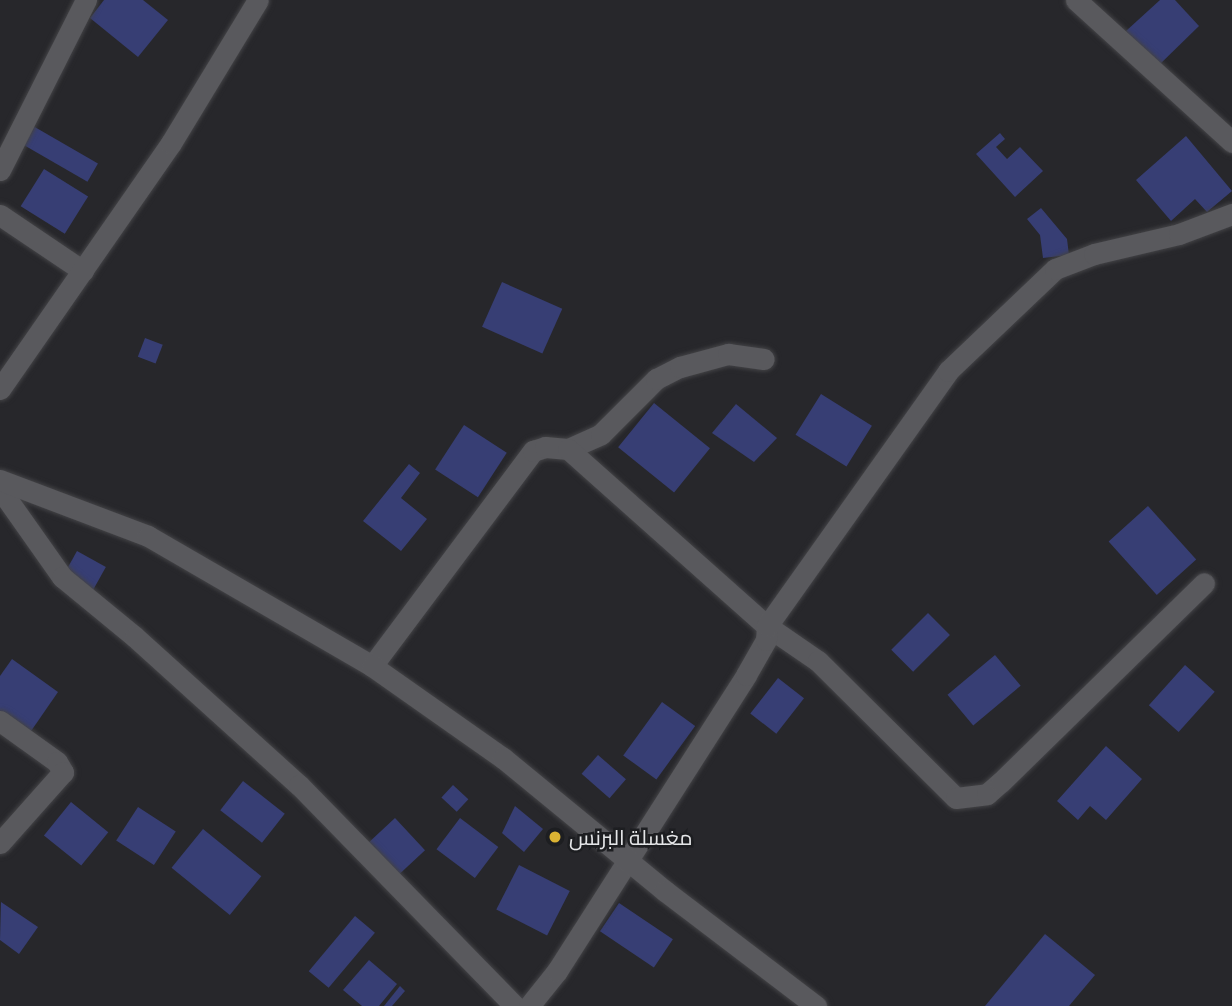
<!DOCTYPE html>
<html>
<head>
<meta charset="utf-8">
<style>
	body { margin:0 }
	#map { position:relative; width:1232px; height:1006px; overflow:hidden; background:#27272b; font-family:Manrope,Cairo,sans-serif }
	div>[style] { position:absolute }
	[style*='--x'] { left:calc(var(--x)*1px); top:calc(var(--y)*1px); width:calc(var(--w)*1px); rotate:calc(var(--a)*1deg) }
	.building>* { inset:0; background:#373e74; transform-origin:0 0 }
	.roads { filter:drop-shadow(0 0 2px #434346) drop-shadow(0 0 2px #434346) }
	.street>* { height:21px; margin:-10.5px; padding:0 10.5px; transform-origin:10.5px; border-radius:10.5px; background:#59595d }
	.secondary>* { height:21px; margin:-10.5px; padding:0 10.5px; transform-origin:10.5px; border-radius:10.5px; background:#59595d }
	.dots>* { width:19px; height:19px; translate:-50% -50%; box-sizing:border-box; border:4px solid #1d1e21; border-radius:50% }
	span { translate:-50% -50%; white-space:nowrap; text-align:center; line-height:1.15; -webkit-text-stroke:5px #1d1e21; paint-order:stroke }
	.poi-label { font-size:21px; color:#e5e6e8 }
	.left { translate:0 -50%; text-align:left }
</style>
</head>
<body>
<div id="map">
	<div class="building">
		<div style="clip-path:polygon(104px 0,143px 0,168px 20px,138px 57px,90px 18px)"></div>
		<div style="clip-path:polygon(1160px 0,1175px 0,1199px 26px,1157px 67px,1126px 31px)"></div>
		<div style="left:33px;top:126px;width:75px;height:21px;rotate:30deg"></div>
		<div style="clip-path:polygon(1000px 133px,1005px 139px,996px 147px,1007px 159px,1020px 147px,1043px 171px,1015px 197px,976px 154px)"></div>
		<div style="clip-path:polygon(1186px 136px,1232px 191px,1207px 212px,1195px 199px,1171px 221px,1136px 180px)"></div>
		<div style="left:44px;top:169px;width:52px;height:44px;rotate:32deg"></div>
		<div style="clip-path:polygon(1041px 208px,1067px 239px,1069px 255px,1043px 258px,1040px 235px,1027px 219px)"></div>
		<div style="left:502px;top:282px;width:66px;height:49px;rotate:24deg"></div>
		<div style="left:145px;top:338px;width:19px;height:20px;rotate:21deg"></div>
		<div style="left:821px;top:394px;width:60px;height:48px;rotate:32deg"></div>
		<div style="left:654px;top:403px;width:72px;height:57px;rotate:39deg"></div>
		<div style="clip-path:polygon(736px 404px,777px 438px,754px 462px,712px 433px)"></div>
		<div style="left:464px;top:425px;width:51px;height:53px;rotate:33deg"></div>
		<div style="clip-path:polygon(409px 464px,420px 473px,401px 498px,427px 519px,401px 551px,363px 521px)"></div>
		<div style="left:1148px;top:506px;width:72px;height:53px;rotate:48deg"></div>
		<div style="left:77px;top:551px;width:33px;height:27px;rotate:29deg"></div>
		<div style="left:928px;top:613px;width:31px;height:52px;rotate:45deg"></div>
		<div style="left:995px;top:655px;width:40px;height:62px;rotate:50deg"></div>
		<div style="clip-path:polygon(12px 659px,58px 692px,29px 734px,0 713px,0 676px)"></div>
		<div style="left:1185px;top:665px;width:40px;height:54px;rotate:42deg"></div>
		<div style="left:778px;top:678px;width:33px;height:45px;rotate:38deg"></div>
		<div style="left:662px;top:702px;width:41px;height:66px;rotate:36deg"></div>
		<div style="clip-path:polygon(1106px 746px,1142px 779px,1106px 820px,1090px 806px,1078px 820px,1057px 801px)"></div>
		<div style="left:598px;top:755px;width:37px;height:25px;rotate:41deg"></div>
		<div style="left:243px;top:781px;width:53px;height:37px;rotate:38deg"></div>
		<div style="left:453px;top:785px;width:21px;height:17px;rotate:43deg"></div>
		<div style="left:71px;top:802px;width:48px;height:43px;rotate:39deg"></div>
		<div style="clip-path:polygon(515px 806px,543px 829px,524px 852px,502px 833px)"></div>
		<div style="left:138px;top:807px;width:45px;height:40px;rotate:33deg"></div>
		<div style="left:395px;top:818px;width:44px;height:40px;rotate:47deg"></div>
		<div style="left:460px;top:818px;width:48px;height:39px;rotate:37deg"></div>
		<div style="left:203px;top:829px;width:75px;height:50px;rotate:39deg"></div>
		<div style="left:519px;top:865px;width:57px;height:50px;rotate:27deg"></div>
		<div style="clip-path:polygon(1px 902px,38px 927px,19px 954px,0 940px)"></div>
		<div style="left:619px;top:903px;width:65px;height:34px;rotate:34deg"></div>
		<div style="left:355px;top:916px;width:26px;height:72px;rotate:40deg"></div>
		<div style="clip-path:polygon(1045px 934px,1095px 975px,1069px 1006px,985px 1006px)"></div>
		<div style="clip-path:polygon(369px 960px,397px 984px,379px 1006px,362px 1006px,343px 990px)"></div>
		<div style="clip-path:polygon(400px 986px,405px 991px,392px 1006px,384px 1006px)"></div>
	</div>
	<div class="roads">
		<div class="street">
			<div style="--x:1076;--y:0;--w:211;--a:42.3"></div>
			<div style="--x:0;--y:170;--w:191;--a:-63.2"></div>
			<div style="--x:0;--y:215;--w:100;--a:34"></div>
			<div style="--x:568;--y:449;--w:36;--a:-24"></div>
			<div style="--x:601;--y:434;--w:78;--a:-45"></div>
			<div style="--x:656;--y:379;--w:27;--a:-27"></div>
			<div style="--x:680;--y:367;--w:50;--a:-15.2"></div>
			<div style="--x:728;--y:354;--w:36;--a:8"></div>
			<div style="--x:0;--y:489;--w:108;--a:54.8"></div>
			<div style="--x:62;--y:577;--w:94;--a:39.4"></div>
			<div style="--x:135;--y:637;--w:221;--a:42.1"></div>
			<div style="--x:299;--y:785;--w:309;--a:45.7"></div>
			<div style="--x:372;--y:666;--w:269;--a:-53.2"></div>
			<div style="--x:533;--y:451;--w:13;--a:-18"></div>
			<div style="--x:545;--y:447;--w:23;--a:5"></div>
			<div style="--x:568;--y:449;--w:266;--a:41.7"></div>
			<div style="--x:767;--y:626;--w:62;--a:34.5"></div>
			<div style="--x:818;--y:661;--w:194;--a:44.8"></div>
			<div style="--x:956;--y:798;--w:31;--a:-7"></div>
			<div style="--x:987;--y:794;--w:18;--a:-41"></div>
			<div style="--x:1001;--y:782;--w:284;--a:-44.4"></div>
			<div style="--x:0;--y:721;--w:70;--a:35.7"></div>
			<div style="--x:57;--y:762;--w:12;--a:59"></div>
			<div style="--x:63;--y:772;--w:95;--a:131.6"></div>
			<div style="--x:529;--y:1006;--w:45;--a:-51.3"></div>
			<div style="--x:557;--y:971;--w:351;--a:-57.4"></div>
			<div style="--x:746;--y:675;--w:40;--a:-60.3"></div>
			<div style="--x:766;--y:640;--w:14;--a:-86"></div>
			<div style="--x:767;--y:626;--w:313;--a:-54.6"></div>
			<div style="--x:948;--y:371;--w:148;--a:-43.6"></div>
			<div style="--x:1055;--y:269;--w:42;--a:-21"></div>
			<div style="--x:1094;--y:254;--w:87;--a:-13.2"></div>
			<div style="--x:1179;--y:234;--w:57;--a:-20.7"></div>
		</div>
		<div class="secondary">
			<div style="--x:0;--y:389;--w:300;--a:-55.2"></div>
			<div style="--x:171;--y:143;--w:167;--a:-58.7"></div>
			<div style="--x:0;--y:480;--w:158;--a:20.7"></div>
			<div style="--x:148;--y:536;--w:259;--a:30.1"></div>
			<div style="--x:372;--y:666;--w:160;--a:35.1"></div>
			<div style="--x:503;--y:758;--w:210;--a:39.4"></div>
			<div style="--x:665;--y:891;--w:190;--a:37.3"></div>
		</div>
	</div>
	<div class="dots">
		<div style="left:555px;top:837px;background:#dbb333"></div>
	</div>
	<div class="poi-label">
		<span class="left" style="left:569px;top:837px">مغسلة البرنس</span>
	</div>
</div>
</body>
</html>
